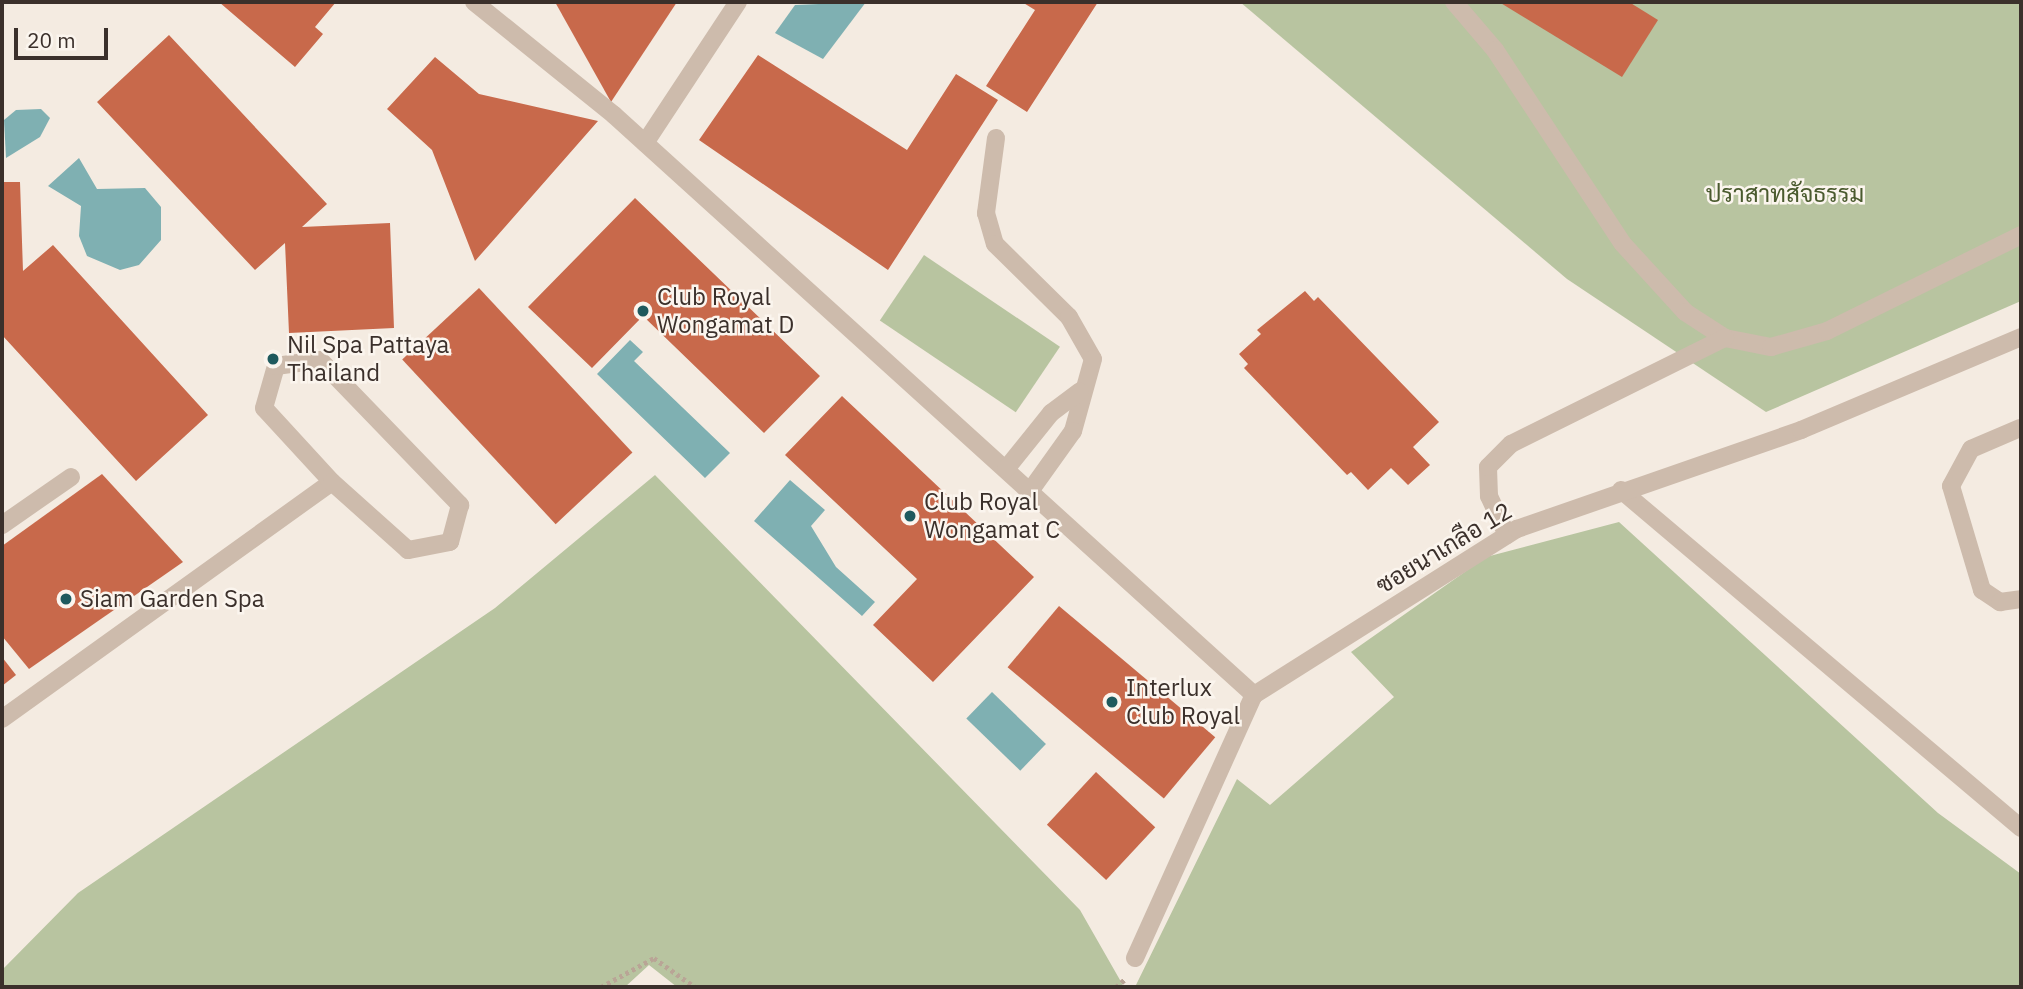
<!DOCTYPE html>
<html>
<head>
<meta charset="utf-8">
<style>
	body { margin:0 }
	#map { position:relative; width:2023px; height:989px; overflow:hidden; background:#f4ebe1; font-family:"IBM Plex Sans",Sarabun,sans-serif }
	div>[style] { position:absolute }
	[style*='--x'] { left:calc(var(--x)*1px); top:calc(var(--y)*1px); width:calc(var(--w)*1px); rotate:calc(var(--a)*1deg) }
	.green>* { inset:0; background:#b8c4a0; transform-origin:0 0 }
	.water>* { inset:0; background:#7fb0b2; transform-origin:0 0 }
	.building>* { inset:0; background:#c8694b; transform-origin:0 0 }
	.path>* { height:4.5px; margin-top:-2.25px; transform-origin:0; background:repeating-linear-gradient(90deg,#b9a596 0 3.5px,transparent 0 7px) }
	.minor>* { height:18px; margin:-9px; padding:0 9px; transform-origin:9px; border-radius:9px; background:#cdbbac }
	.dots>* { width:19px; height:19px; translate:-50% -50%; box-sizing:border-box; border:4px solid #fbf5ee; border-radius:50% }
	span { translate:-50% -50%; white-space:nowrap; text-align:center; line-height:1.15; -webkit-text-stroke:5px #fbf5ee; paint-order:stroke }
	.park-label { font-size:24px; color:#4a5a2e }
	.poi-label { font-size:24px; color:#3b302b }
	.left { translate:0 -50%; text-align:left }
	.street-label { font-size:24px; color:#3b302b }
	.frame { position:absolute; inset:0; border:4px solid #3b302b; pointer-events:none }
	.scale { position:absolute; left:14px; top:28px; width:94px; height:32px; box-sizing:border-box; border:4px solid #3b302b; border-top:0; padding-left:9px; font-size:21px; line-height:24px; white-space:nowrap; color:#3b302b; -webkit-text-stroke:5px #fbf5ee; paint-order:stroke }
</style>
</head>
<body>
<div id="map">
	<div class="green">
		<div style="clip-path:polygon(1240px 2px,2021px 2px,2021px 301px,1766px 412px,1567px 279px)"></div>
		<div style="left:924px;top:255px;width:164px;height:79px;rotate:34deg"></div>
		<div style="clip-path:polygon(655px 475px,1080px 910px,1124px 987px,677px 987px,649px 965px,625px 987px,2px 987px,2px 970px,78px 893px,495px 608px)"></div>
		<div style="clip-path:polygon(1619px 522px,1938px 813px,2021px 874px,2021px 987px,1135px 987px,1237px 779px,1270px 805px,1394px 697px,1351px 652px,1486px 557px)"></div>
	</div>
	<div class="water">
		<div style="clip-path:polygon(866px 2px,823px 59px,775px 33px,795px 5px)"></div>
		<div style="clip-path:polygon(41px 109px,50px 118px,40px 137px,6px 158px,4px 120px,16px 110px)"></div>
		<div style="clip-path:polygon(79px 158px,97px 189px,145px 188px,161px 207px,161px 240px,139px 265px,120px 270px,87px 256px,79px 236px,81px 206px,48px 186px)"></div>
		<div style="clip-path:polygon(630px 340px,643px 352px,634px 361px,730px 453px,705px 478px,597px 374px)"></div>
		<div style="clip-path:polygon(790px 480px,825px 510px,811px 526px,836px 567px,875px 602px,862px 616px,754px 521px)"></div>
		<div style="left:992px;top:692px;width:75px;height:37px;rotate:44deg"></div>
	</div>
	<div class="building">
		<div style="clip-path:polygon(219px 2px,336px 2px,315px 27px,323px 34px,295px 67px)"></div>
		<div style="clip-path:polygon(555px 2px,677px 2px,611px 102px)"></div>
		<div style="clip-path:polygon(1022px 2px,1098px 2px,1027px 112px,986px 86px,1035px 10px)"></div>
		<div style="clip-path:polygon(1499px 2px,1629px 2px,1658px 20px,1622px 77px)"></div>
		<div style="clip-path:polygon(169px 35px,327px 204px,302px 227px,390px 223px,394px 328px,289px 333px,285px 243px,255px 270px,97px 102px)"></div>
		<div style="clip-path:polygon(758px 55px,907px 150px,956px 74px,998px 100px,888px 270px,699px 140px)"></div>
		<div style="clip-path:polygon(435px 57px,479px 94px,598px 121px,475px 261px,432px 150px,387px 109px)"></div>
		<div style="clip-path:polygon(2px 182px,20px 182px,23px 271px,53px 245px,208px 415px,136px 481px,2px 335px)"></div>
		<div style="clip-path:polygon(635px 198px,820px 376px,764px 433px,643px 316px,592px 368px,528px 307px)"></div>
		<div style="left:479px;top:288px;width:225px;height:105px;rotate:47deg"></div>
		<div style="clip-path:polygon(1305px 291px,1314px 301px,1318px 297px,1439px 422px,1413px 447px,1430px 465px,1408px 485px,1391px 468px,1368px 490px,1351px 472px,1347px 475px,1244px 368px,1248px 364px,1239px 354px,1261px 334px,1257px 330px)"></div>
		<div style="clip-path:polygon(842px 396px,1034px 577px,933px 682px,873px 625px,917px 579px,785px 455px)"></div>
		<div style="clip-path:polygon(102px 474px,183px 562px,29px 669px,2px 636px,2px 546px)"></div>
		<div style="left:1059px;top:606px;width:204px;height:80px;rotate:40deg"></div>
		<div style="clip-path:polygon(2px 657px,16px 675px,2px 686px)"></div>
		<div style="left:1096px;top:772px;width:81px;height:72px;rotate:43deg"></div>
	</div>
	<div class="path">
		<div style="--x:601;--y:987;--w:60;--a:-28.7"></div>
		<div style="--x:654;--y:958;--w:50;--a:35.3"></div>
		<div style="--x:1116;--y:987;--w:11;--a:-41"></div>
	</div>
	<div class="minor">
		<div style="--x:474;--y:2;--w:180;--a:38.9"></div>
		<div style="--x:614;--y:115;--w:864;--a:42.18"></div>
		<div style="--x:1454;--y:2;--w:63;--a:49.5"></div>
		<div style="--x:1495;--y:50;--w:232;--a:56.6"></div>
		<div style="--x:1623;--y:244;--w:92;--a:47.6"></div>
		<div style="--x:1685;--y:312;--w:48;--a:33"></div>
		<div style="--x:1725;--y:338;--w:47;--a:11.1"></div>
		<div style="--x:1771;--y:347;--w:58;--a:-15.9"></div>
		<div style="--x:1827;--y:331;--w:216;--a:-26.3"></div>
		<div style="--x:996;--y:138;--w:76;--a:97.6"></div>
		<div style="--x:986;--y:213;--w:32;--a:74"></div>
		<div style="--x:995;--y:244;--w:104;--a:44.6"></div>
		<div style="--x:1069;--y:317;--w:48;--a:60.3"></div>
		<div style="--x:1093;--y:359;--w:75;--a:105.5"></div>
		<div style="--x:1073;--y:431;--w:74;--a:125.6"></div>
		<div style="--x:645;--y:143;--w:169;--a:-56.6"></div>
		<div style="--x:2020;--y:428;--w:53;--a:156.8"></div>
		<div style="--x:1971;--y:449;--w:42;--a:118.4"></div>
		<div style="--x:1951;--y:486;--w:109;--a:73.4"></div>
		<div style="--x:1982;--y:590;--w:22;--a:34"></div>
		<div style="--x:2000;--y:602;--w:21;--a:-8"></div>
		<div style="--x:1006;--y:469;--w:72;--a:-51.2"></div>
		<div style="--x:1051;--y:413;--w:36;--a:-37"></div>
		<div style="--x:1621;--y:490;--w:524;--a:40.2"></div>
		<div style="--x:2;--y:525;--w:84;--a:-34.8"></div>
		<div style="--x:1507;--y:535;--w:43;--a:-114.8"></div>
		<div style="--x:1489;--y:496;--w:29;--a:-92"></div>
		<div style="--x:1488;--y:467;--w:33;--a:-45"></div>
		<div style="--x:1511;--y:444;--w:239;--a:-26.4"></div>
		<div style="--x:2;--y:719;--w:406;--a:-35.7"></div>
		<div style="--x:332;--y:482;--w:100;--a:-132.6"></div>
		<div style="--x:264;--y:408;--w:44;--a:-74.1"></div>
		<div style="--x:276;--y:366;--w:44;--a:-7.8"></div>
		<div style="--x:320;--y:360;--w:202;--a:46"></div>
		<div style="--x:460;--y:505;--w:38;--a:105"></div>
		<div style="--x:450;--y:542;--w:43;--a:169.2"></div>
		<div style="--x:408;--y:550;--w:102;--a:-138.2"></div>
		<div style="--x:1135;--y:958;--w:289;--a:-65.7"></div>
		<div style="--x:1254;--y:695;--w:311;--a:-32.3"></div>
		<div style="--x:1517;--y:529;--w:301;--a:-19.2"></div>
		<div style="--x:1801;--y:430;--w:239;--a:-22.9"></div>
	</div>
	<div class="dots">
		<div style="left:643px;top:311px;background:#1f5a5e"></div>
		<div style="left:273px;top:359px;background:#1f5a5e"></div>
		<div style="left:910px;top:516px;background:#1f5a5e"></div>
		<div style="left:66px;top:599px;background:#1f5a5e"></div>
		<div style="left:1112px;top:702px;background:#1f5a5e"></div>
	</div>
	<div class="park-label">
		<span style="left:1785px;top:194px">ปราสาทสัจธรรม</span>
	</div>
	<div class="poi-label">
		<span class="left" style="left:657px;top:311px">Club Royal<br>Wongamat D</span>
		<span class="left" style="left:287px;top:359px">Nil Spa Pattaya<br>Thailand</span>
		<span class="left" style="left:924px;top:516px">Club Royal<br>Wongamat C</span>
		<span class="left" style="left:80px;top:599px">Siam Garden Spa</span>
		<span class="left" style="left:1126px;top:702px">Interlux<br>Club Royal</span>
	</div>
	<div class="street-label">
		<span style="left:1444px;top:548px;rotate:-31deg">ซอยนาเกลือ 12</span>
	</div>
	<div class="frame"></div>
	<div class="scale">20 m</div>
</div>
</body>
</html>
